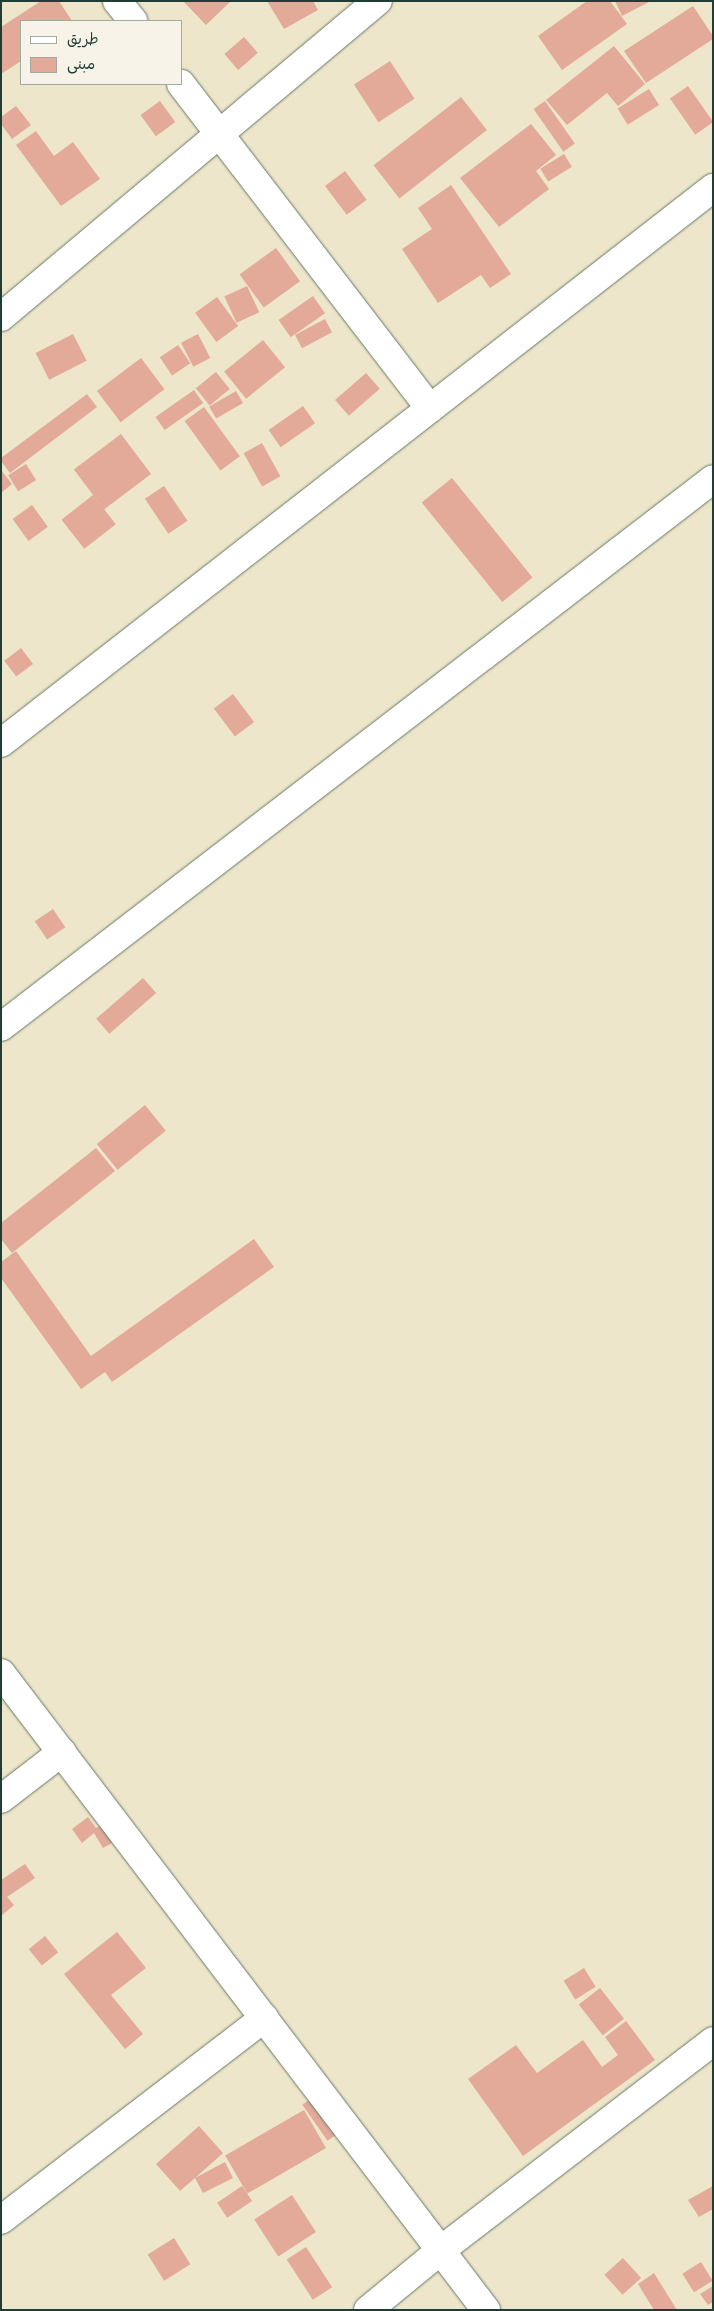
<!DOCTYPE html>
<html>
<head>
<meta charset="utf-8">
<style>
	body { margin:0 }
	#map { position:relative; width:714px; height:2311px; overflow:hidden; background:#ede6ca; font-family:"Architects Daughter","Playpen Sans Arabic",sans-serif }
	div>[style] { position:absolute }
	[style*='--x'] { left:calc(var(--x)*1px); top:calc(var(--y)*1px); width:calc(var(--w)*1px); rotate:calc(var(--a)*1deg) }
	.building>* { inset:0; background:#e3a999; transform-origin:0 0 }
	.roads { filter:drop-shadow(0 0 1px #677868) drop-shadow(0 0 1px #677868) }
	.minor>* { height:28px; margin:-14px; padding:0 14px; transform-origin:14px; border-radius:14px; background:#fff }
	span { translate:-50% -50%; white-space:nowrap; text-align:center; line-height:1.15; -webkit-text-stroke:4px #f7f3e8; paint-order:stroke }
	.frame { position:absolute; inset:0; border:2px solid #1f3d34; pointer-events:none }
	.legend { position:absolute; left:20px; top:20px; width:162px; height:65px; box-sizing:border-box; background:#f7f3e8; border:1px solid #a1aaa0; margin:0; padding:6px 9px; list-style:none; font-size:15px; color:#1f3d34 }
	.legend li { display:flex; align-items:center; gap:10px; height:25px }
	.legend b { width:25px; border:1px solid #a1aaa0 }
</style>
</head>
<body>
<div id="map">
	<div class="building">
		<div style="clip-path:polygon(41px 1px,59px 1px,72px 21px,21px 21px,21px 61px,1px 74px,1px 27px)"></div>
		<div style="clip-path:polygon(183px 1px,231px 1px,206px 25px)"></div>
		<div style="clip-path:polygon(267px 1px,313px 1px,318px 10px,284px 29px)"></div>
		<div style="clip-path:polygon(587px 1px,610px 1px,627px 24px,562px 70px,538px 36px)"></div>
		<div style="clip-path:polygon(615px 1px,651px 1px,622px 16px)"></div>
		<div style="clip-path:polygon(693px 6px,713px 36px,713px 39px,646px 83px,624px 51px)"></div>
		<div style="left:244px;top:37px;width:21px;height:26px;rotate:49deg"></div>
		<div style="clip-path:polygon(614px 46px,645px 84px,618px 106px,607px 93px,567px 125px,546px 100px)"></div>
		<div style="left:390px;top:61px;width:45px;height:43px;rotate:57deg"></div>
		<div style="left:688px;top:86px;width:44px;height:22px;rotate:55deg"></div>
		<div style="left:649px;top:89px;width:19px;height:37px;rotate:58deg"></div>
		<div style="left:461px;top:97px;width:42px;height:111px;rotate:52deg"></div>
		<div style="left:160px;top:101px;width:26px;height:24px;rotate:54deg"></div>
		<div style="left:545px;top:101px;width:52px;height:14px;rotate:55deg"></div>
		<div style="clip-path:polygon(16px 106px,31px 125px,12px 139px,1px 124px,1px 117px)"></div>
		<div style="clip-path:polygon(531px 124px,556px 155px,536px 171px,549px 189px,499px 227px,460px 178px)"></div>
		<div style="clip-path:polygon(36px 131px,54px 156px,73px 142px,100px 179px,61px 206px,16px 145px)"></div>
		<div style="left:564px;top:154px;width:15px;height:28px;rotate:58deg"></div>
		<div style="left:345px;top:171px;width:36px;height:25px;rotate:53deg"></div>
		<div style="clip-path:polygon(451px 185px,511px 274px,490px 288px,481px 275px,438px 303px,402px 249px,432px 229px,418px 208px)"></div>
		<div style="left:276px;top:248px;width:41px;height:45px;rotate:54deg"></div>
		<div style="left:247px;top:286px;width:29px;height:25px;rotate:65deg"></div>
		<div style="left:313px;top:296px;width:21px;height:42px;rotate:55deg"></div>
		<div style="left:217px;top:297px;width:36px;height:27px;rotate:54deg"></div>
		<div style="left:325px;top:319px;width:15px;height:34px;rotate:62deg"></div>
		<div style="left:73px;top:334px;width:30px;height:42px;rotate:63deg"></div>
		<div style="left:198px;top:334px;width:27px;height:19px;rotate:63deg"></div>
		<div style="left:263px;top:340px;width:35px;height:50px;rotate:51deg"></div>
		<div style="left:178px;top:345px;width:22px;height:22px;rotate:56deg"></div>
		<div style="left:141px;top:358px;width:39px;height:55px;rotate:53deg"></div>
		<div style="left:216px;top:372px;width:22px;height:26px;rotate:51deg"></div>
		<div style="left:366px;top:373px;width:21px;height:41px;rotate:49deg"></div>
		<div style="left:194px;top:390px;width:16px;height:47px;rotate:55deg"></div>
		<div style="left:236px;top:391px;width:14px;height:31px;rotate:60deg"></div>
		<div style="clip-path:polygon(87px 394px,97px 407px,10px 473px,1px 461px,1px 458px)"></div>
		<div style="left:303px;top:406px;width:21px;height:42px;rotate:55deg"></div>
		<div style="left:204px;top:407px;width:61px;height:24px;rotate:54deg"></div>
		<div style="left:121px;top:434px;width:50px;height:59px;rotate:53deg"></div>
		<div style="left:262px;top:443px;width:38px;height:21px;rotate:61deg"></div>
		<div style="left:26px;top:464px;width:19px;height:21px;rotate:58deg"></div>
		<div style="clip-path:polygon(1px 470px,12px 484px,1px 493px)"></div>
		<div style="left:452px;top:478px;width:128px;height:39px;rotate:51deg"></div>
		<div style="left:164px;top:486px;width:42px;height:23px;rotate:56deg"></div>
		<div style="left:93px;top:495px;width:37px;height:40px;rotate:52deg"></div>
		<div style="left:32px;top:505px;width:27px;height:24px;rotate:54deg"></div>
		<div style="left:21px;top:648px;width:20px;height:21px;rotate:53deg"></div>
		<div style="left:233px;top:694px;width:35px;height:24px;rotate:53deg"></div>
		<div style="left:53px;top:909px;width:22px;height:22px;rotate:56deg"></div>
		<div style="left:143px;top:978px;width:20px;height:62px;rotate:49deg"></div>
		<div style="left:145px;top:1105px;width:33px;height:62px;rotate:51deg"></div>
		<div style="clip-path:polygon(96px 1148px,115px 1171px,12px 1253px,1px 1239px,1px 1223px)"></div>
		<div style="clip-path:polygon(254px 1239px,274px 1267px,112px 1382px,105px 1372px,81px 1389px,1px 1278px,1px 1262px,16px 1251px,91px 1356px)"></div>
		<div style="clip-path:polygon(88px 1817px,96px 1828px,109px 1821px,119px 1839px,103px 1848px,94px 1833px,82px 1843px,72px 1829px)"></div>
		<div style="clip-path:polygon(25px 1864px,35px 1878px,7px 1897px,14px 1905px,1px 1916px,1px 1880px)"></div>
		<div style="clip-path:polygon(117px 1932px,146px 1968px,111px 1995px,143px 2034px,125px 2049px,64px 1974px)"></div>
		<div style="left:45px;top:1936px;width:21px;height:21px;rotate:51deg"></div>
		<div style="left:584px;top:1968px;width:22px;height:24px;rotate:58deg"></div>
		<div style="left:600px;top:1988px;width:39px;height:27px;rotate:52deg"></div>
		<div style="clip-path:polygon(626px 2021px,655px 2060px,523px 2156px,468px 2079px,516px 2045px,537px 2073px,583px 2040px,602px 2067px,618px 2055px,605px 2037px)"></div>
		<div style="left:322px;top:2091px;width:44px;height:24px;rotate:55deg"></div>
		<div style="left:304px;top:2110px;width:44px;height:91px;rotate:60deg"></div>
		<div style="clip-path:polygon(199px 2126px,223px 2153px,195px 2178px,225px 2162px,233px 2178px,203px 2193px,195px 2178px,180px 2191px,156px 2164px)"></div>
		<div style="left:242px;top:2186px;width:18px;height:30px;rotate:56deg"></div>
		<div style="clip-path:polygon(713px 2186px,713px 2209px,699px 2217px,688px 2200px)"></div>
		<div style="left:292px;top:2195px;width:44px;height:45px;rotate:57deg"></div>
		<div style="left:174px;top:2238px;width:31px;height:31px;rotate:58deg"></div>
		<div style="left:306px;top:2247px;width:48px;height:23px;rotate:57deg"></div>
		<div style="left:623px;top:2258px;width:27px;height:25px;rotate:48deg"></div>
		<div style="left:701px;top:2262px;width:22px;height:22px;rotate:58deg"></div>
		<div style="clip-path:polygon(654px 2273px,677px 2310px,654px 2310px,638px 2284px)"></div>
		<div style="clip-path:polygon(713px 2286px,713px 2302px,708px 2305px,700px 2294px)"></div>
	</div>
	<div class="roads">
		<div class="minor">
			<div style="--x:117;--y:1;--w:26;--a:51"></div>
			<div style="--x:181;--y:84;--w:409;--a:52.5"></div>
			<div style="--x:1;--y:317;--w:492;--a:-40"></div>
			<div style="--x:1;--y:743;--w:903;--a:-37.94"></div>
			<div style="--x:1;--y:1027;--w:898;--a:-37.58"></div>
			<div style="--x:1;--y:1673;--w:801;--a:52.72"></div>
			<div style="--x:1;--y:1799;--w:77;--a:-37.6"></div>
			<div style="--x:1;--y:2220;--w:332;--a:-37.5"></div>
			<div style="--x:368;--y:2310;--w:94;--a:-39.4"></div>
			<div style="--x:441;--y:2250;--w:343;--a:-37.5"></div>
		</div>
	</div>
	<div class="frame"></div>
	<ul class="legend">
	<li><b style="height:6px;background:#fff"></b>طريق</li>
	<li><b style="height:14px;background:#e3a999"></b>مبنى</li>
	</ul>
</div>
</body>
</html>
